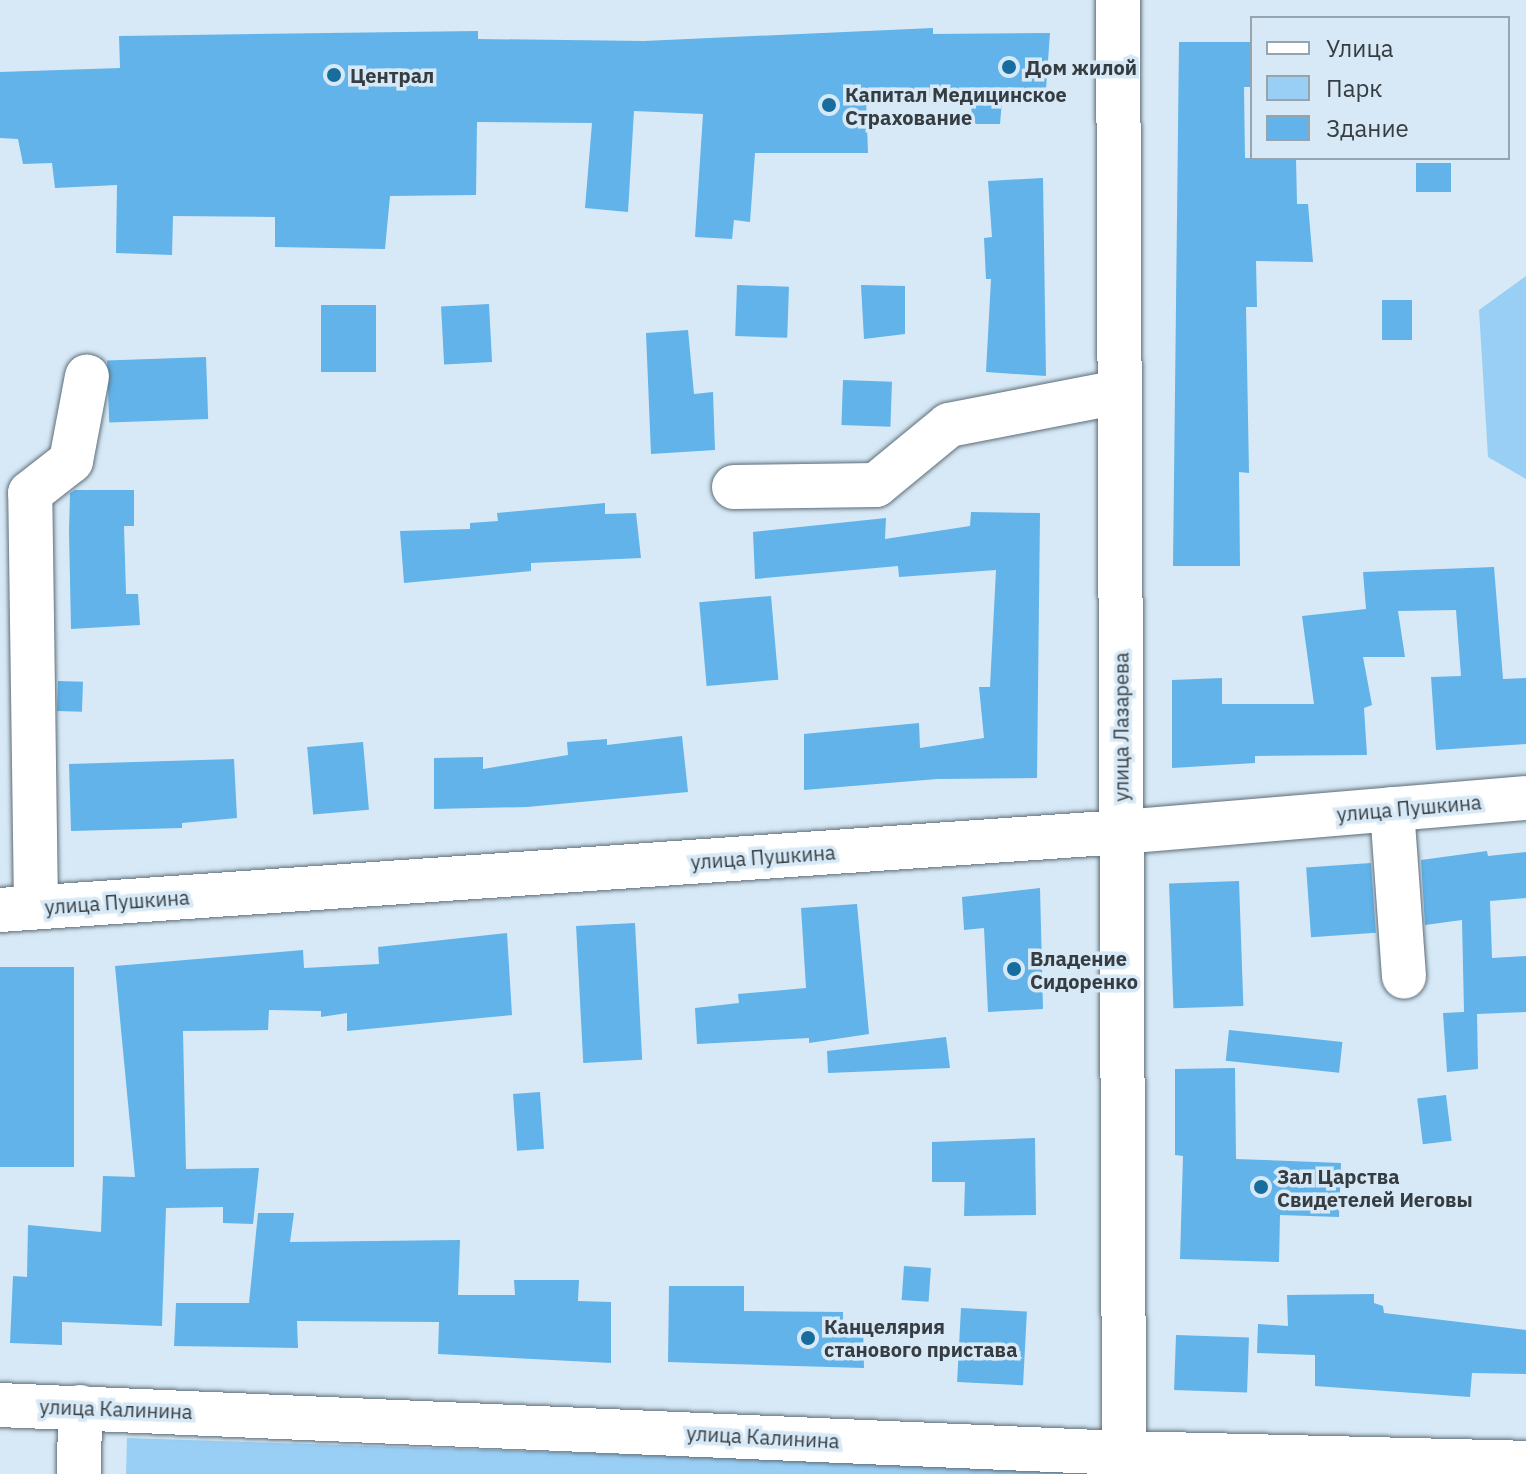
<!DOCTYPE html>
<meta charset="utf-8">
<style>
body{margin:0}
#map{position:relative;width:1526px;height:1474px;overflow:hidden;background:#d7e9f6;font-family:"IBM Plex Sans",sans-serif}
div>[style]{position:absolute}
.green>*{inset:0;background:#9acff5}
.building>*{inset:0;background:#61b3e9;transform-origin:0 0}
.roads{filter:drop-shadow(0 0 2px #5e6d79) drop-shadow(0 0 2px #5e6d79)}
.minor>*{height:44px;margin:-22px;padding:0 22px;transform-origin:22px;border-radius:22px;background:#fff}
.dots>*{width:22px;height:22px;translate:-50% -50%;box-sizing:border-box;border:4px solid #d7e9f6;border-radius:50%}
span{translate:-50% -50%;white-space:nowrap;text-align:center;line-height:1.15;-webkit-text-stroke:7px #d7e9f6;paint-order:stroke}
.poi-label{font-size:20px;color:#363d42;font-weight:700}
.left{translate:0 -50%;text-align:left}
.street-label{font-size:20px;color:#363d42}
.legend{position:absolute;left:1250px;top:16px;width:260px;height:144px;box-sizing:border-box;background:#d7e9f6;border:2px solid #97a4ae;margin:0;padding:10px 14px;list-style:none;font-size:24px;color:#363d42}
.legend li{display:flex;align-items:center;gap:16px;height:40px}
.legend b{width:40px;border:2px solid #97a4ae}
</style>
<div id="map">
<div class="green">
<i style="clip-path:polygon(1526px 276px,1526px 479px,1488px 457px,1479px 310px)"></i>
<i style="clip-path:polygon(127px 1438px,1224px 1474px,126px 1474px)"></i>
</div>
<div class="building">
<i style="clip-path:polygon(933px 28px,933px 34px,1050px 33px,1045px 103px,1002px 100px,1000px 124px,972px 124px,971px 97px,866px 98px,868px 153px,755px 153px,750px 222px,734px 220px,732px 239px,695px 237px,703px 114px,634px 111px,628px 212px,585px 208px,592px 123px,477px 122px,476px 195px,390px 196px,385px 249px,275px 247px,275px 217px,173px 216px,172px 255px,116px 253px,117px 185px,55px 188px,52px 163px,23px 164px,18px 139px,0 138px,0 72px,120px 68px,119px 36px,478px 31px,478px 39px,644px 41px)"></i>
<i style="clip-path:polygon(1179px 42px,1252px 42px,1252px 87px,1244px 87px,1245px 158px,1296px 158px,1297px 204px,1308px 204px,1313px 262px,1256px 261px,1257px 307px,1246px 307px,1249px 473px,1239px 472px,1240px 566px,1173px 566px)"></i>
<i style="left:1416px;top:163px;width:35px;height:29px"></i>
<i style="clip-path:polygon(1043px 178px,1046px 376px,986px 372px,991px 279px,986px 279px,984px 238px,992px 237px,988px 181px)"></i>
<i style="left:737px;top:285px;width:52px;height:51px;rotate:2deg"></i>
<i style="clip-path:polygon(861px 285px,905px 286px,905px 334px,864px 339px)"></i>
<i style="left:1382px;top:300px;width:30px;height:40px"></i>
<i style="left:489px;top:304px;width:58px;height:48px;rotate:87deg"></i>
<i style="left:376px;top:305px;width:67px;height:55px;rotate:90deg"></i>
<i style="clip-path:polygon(688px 330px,694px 394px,713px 392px,715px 450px,651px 454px,646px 333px)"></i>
<i style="left:206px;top:357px;width:62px;height:99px;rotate:88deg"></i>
<i style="left:843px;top:380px;width:49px;height:45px;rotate:2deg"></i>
<i style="clip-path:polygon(75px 490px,134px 490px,134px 526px,124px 526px,126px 594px,138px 594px,140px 625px,71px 629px,69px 531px,70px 493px)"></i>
<i style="clip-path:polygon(605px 503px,605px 514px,636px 513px,641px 558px,531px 563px,531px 571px,404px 583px,400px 531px,470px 529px,470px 523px,498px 521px,497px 513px)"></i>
<i style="clip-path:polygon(971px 512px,1040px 513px,1037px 778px,937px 779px,804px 790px,804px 734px,919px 723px,920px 748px,984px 738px,979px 687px,990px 687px,996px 570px,899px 577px,898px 566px,755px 579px,753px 532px,886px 518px,885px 539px,970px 526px)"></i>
<i style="clip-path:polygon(1494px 567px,1503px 679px,1526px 678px,1526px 744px,1436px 750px,1431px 677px,1461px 676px,1456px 610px,1398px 611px,1405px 657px,1363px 657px,1372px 705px,1364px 708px,1367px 755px,1255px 756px,1255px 763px,1172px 768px,1172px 680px,1222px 678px,1222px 704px,1314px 704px,1302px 616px,1366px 609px,1363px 572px)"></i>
<i style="left:771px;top:596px;width:84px;height:72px;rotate:85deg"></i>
<i style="left:58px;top:681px;width:25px;height:30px;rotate:2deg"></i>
<i style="clip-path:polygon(682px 736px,688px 792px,527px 807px,434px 809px,434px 758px,483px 757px,483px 769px,568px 755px,567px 742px,607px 739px,607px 745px)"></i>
<i style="left:363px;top:742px;width:68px;height:56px;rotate:85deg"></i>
<i style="clip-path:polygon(234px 759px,237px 818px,182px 823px,182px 828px,71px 831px,69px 764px)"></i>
<i style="clip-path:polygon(1487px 851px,1488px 856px,1526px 852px,1526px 898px,1490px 901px,1492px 958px,1526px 956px,1526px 1012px,1477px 1014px,1478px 1069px,1447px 1072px,1443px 1013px,1464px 1012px,1462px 920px,1425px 925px,1421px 860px)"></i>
<i style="left:1371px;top:863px;width:70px;height:65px;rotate:86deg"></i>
<i style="left:1239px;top:881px;width:125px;height:70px;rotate:88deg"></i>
<i style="clip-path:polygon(1040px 888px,1043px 1009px,988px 1012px,984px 928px,964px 930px,962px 897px)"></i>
<i style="clip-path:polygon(857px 904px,869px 1034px,809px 1043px,809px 1038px,697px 1044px,695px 1008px,739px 1003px,738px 994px,806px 988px,801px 908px)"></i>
<i style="left:635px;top:923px;width:137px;height:59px;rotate:87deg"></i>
<i style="clip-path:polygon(507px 933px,512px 1015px,347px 1031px,347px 1013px,321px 1017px,321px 1011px,269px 1010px,268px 1030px,183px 1031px,186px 1169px,259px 1168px,253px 1224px,223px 1223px,223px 1207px,166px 1208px,162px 1326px,62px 1322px,62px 1345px,10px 1343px,13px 1276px,27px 1277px,28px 1225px,101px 1232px,103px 1176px,135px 1177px,115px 966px,303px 950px,304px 968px,379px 964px,378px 947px)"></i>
<i style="left:74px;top:967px;width:200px;height:74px;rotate:90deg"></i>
<i style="left:1229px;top:1030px;width:114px;height:31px;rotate:6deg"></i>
<i style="clip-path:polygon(946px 1037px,950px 1068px,828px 1073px,827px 1051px)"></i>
<i style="clip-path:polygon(1235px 1068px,1236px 1159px,1341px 1163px,1339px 1217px,1280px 1215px,1279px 1262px,1180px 1259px,1183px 1156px,1175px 1155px,1175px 1069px)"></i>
<i style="left:540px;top:1092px;width:57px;height:27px;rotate:86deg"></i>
<i style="left:1446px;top:1095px;width:46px;height:29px;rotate:83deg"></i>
<i style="clip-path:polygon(1035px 1138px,1036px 1215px,964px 1216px,965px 1182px,932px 1182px,932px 1142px)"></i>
<i style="clip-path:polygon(258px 1213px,294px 1213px,290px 1242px,460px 1240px,458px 1295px,515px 1295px,514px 1280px,579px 1280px,578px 1301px,611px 1302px,611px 1363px,438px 1354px,439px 1322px,297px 1321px,298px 1348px,174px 1346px,176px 1303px,249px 1303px)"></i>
<i style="left:904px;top:1266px;width:27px;height:34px;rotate:4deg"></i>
<i style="clip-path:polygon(669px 1286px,744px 1286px,744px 1311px,843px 1312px,843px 1324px,863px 1322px,864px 1368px,668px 1362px)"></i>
<i style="clip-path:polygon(1374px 1294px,1374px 1303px,1383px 1306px,1384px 1313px,1526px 1330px,1526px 1374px,1472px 1373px,1470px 1397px,1315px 1386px,1315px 1355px,1257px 1353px,1258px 1324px,1288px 1326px,1287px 1295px)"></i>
<i style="left:961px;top:1308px;width:66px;height:74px;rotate:3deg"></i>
<i style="left:1176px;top:1335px;width:73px;height:55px;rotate:2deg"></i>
</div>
<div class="roads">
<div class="minor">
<i style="left:1118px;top:0;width:1453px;rotate:89.76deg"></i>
<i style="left:734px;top:487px;width:142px;rotate:-0.8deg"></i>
<i style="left:876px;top:485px;width:94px;rotate:-39.4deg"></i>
<i style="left:949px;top:425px;width:173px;rotate:-11deg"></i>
<i style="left:1392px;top:809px;width:168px;rotate:85.9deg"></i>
<i style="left:36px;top:907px;width:414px;rotate:-90.8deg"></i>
<i style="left:30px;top:493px;width:52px;rotate:-38deg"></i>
<i style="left:71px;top:461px;width:86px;rotate:-79.3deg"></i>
<i style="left:0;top:910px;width:1124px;rotate:-3.98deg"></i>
<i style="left:1121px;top:832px;width:406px;rotate:-4.8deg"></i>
<i style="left:0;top:1405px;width:1125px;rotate:2.45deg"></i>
<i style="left:1124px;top:1453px;width:402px;rotate:1.4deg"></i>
<i style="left:79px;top:1474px;width:67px;rotate:-89.1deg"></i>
</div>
</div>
<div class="dots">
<i style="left:1009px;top:67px;background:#176d9d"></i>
<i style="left:334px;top:75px;background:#176d9d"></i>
<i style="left:829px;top:105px;background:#176d9d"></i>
<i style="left:1014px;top:969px;background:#176d9d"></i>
<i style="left:1261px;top:1187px;background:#176d9d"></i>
<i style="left:808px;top:1338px;background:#176d9d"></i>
</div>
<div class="poi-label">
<span class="left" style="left:1025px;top:67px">Дом жилой</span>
<span class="left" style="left:350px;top:75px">Централ</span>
<span class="left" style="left:845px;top:106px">Капитал Медицинское<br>Страхование</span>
<span class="left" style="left:1030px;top:970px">Владение<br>Сидоренко</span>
<span class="left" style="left:1277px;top:1188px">Зал Царства<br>Свидетелей Иеговы</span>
<span class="left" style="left:824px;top:1338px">Канцелярия<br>станового пристава</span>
</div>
<div class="street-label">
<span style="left:1121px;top:727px;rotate:-90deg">улица Лазарева</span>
<span style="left:1409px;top:808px;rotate:-5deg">улица Пушкина</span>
<span style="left:763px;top:857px;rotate:-4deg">улица Пушкина</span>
<span style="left:117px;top:902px;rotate:-4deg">улица Пушкина</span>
<span style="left:116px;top:1409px;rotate:2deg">улица Калинина</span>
<span style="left:763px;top:1437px;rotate:3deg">улица Калинина</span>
</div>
<ul class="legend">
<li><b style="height:10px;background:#fff"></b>Улица</li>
<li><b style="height:22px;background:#9acff5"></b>Парк</li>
<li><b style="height:22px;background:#61b3e9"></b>Здание</li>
</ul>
</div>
